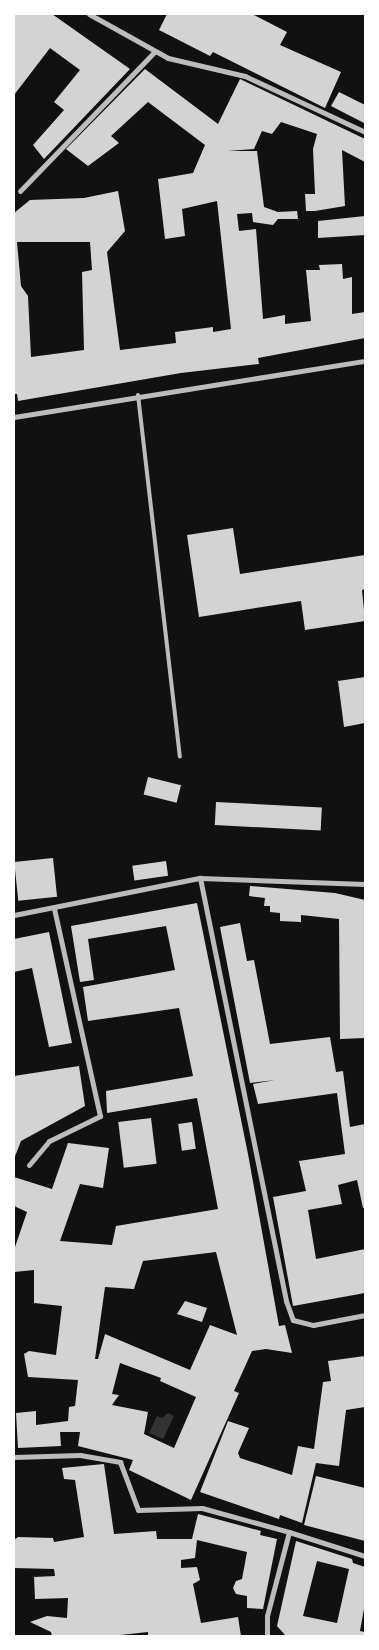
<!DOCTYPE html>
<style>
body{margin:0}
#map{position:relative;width:379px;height:1650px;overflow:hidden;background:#111;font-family:Roboto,sans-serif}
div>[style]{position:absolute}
.water>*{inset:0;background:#333}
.building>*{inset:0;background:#d3d3d3;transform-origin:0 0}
.service>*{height:4px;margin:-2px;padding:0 2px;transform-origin:2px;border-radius:2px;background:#bcbcbc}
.minor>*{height:5px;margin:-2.5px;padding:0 2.5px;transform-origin:2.5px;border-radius:2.5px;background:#bcbcbc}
span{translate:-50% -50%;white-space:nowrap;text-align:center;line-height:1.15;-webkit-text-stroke:4px #fff;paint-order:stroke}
.frame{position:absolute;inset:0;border:15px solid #fff;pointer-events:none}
</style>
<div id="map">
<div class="water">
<i style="clip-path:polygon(168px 1413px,174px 1416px,163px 1439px,149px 1433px,157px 1416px,162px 1418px)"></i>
</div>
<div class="building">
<i style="clip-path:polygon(14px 14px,52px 14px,130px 69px,44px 159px,33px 145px,64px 110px,54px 102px,80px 70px,50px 48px,14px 95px)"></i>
<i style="clip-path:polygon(167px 14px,252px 14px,287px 32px,280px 45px,341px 72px,325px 108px,213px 52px,210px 56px,159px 30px)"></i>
<i style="clip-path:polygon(evenodd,145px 69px,218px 124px,240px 79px,365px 139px,365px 162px,342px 150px,345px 206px,315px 211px,306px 211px,305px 194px,315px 194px,313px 149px,317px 134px,281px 122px,272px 134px,262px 131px,254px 149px,228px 151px,257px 151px,264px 207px,278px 212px,297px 211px,298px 219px,278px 219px,273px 225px,253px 222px,252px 213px,237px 214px,239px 231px,256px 229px,263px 319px,285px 315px,285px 324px,311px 321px,306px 270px,320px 270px,319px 265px,342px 264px,343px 279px,352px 277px,352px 314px,365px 312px,365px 338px,258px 358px,259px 364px,181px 373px,18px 401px,17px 394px,14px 394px,14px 213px,30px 200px,84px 198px,118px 191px,125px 231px,107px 252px,120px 350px,176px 343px,175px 332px,213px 327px,213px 332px,231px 329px,217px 201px,182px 209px,185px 236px,165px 239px,158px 179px,193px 173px,205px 145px,148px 102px,111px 136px,119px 143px,88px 166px,66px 149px,145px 69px,17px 242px,90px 242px,92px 270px,82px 272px,84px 350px,31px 357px,28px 296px,21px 286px,17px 242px)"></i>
<i style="clip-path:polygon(339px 92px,365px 105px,364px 123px,331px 106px)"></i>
<i style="clip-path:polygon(365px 216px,365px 235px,318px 238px,318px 221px)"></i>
<i style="clip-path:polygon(233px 528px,240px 574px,365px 555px,365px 589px,362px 590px,365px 621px,305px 630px,301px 601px,199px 617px,187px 535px)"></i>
<i style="clip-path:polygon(365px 677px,365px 723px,344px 727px,338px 681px)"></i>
<i style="left:148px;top:777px;width:34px;height:18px;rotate:14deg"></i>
<i style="left:216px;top:802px;width:106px;height:23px;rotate:3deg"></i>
<i style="left:53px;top:858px;width:39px;height:39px;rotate:84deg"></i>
<i style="left:166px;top:861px;width:15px;height:34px;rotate:82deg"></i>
<i style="clip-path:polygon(250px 886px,335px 893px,365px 900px,365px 1038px,340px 1039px,339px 919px,301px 915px,301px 922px,280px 921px,280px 913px,270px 912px,270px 906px,264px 906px,265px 898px,249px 896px)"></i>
<i style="clip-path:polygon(evenodd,197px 903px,248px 1154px,279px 1326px,285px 1325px,292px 1353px,266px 1349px,252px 1351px,234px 1391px,239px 1393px,191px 1500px,129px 1470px,133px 1460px,78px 1446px,80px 1432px,60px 1432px,61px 1446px,18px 1448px,16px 1413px,36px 1411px,36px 1425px,68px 1421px,69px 1407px,75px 1406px,78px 1380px,28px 1377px,24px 1354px,29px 1351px,56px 1355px,62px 1306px,34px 1303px,34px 1270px,14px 1272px,14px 1250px,27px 1212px,14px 1206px,14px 1177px,52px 1189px,68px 1143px,109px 1148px,103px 1188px,80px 1184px,60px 1241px,112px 1245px,116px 1226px,218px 1209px,197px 1098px,107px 1113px,106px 1091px,193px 1076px,179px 1008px,88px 1021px,83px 987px,175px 970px,166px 926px,88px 939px,94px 980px,80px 982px,71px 926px,197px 903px,216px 1252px,237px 1335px,210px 1325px,190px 1370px,105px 1334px,98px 1359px,95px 1359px,105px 1287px,134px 1289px,143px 1261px,216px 1252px,197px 903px,120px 1363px,161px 1378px,160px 1381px,196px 1397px,174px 1448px,144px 1434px,148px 1412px,112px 1405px,119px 1395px,112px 1394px,120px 1363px)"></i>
<i style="clip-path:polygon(240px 923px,247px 961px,254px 960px,270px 1044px,330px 1037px,336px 1072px,343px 1071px,350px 1127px,365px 1124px,365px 1207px,363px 1208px,357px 1180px,338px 1185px,342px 1204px,308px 1210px,316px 1259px,365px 1249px,365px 1293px,293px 1306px,273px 1197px,306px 1191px,299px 1161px,345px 1154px,337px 1093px,258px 1104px,253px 1084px,275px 1080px,250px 1083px,220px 927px)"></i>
<i style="clip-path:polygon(49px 932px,72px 1043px,49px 1047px,32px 968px,14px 972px,14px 939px)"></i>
<i style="clip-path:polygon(79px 1066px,85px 1106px,21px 1141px,14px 1159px,14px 1076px)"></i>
<i style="left:151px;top:1118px;width:46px;height:33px;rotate:83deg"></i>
<i style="left:192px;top:1122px;width:27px;height:14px;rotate:82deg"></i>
<i style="clip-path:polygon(185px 1301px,207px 1308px,202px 1322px,177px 1314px)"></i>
<i style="clip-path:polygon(365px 1356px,365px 1407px,346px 1410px,339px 1466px,316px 1463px,302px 1523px,280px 1515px,279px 1519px,200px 1492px,228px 1421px,249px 1428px,238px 1453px,240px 1458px,292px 1475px,298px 1446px,314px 1449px,323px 1382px,331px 1381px,328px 1361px)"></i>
<i style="clip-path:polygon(104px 1464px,114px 1534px,156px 1531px,157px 1539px,192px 1539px,198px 1514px,261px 1531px,260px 1535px,277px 1539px,263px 1609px,247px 1608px,247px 1596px,236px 1594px,233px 1588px,236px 1581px,242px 1579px,247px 1552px,197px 1540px,195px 1558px,181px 1560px,181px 1568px,197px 1567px,200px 1580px,193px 1584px,201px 1623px,238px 1617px,241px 1636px,148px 1636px,148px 1632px,111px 1636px,52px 1636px,51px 1632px,30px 1622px,47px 1616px,67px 1618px,68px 1598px,35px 1599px,34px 1577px,55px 1576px,54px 1569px,14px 1568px,14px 1540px,18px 1537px,53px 1538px,54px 1542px,84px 1537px,75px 1480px,64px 1479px,62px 1468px)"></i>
<i style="clip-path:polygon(316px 1476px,365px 1488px,365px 1541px,304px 1525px)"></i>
<i style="clip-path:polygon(evenodd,296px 1541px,352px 1559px,353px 1563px,365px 1567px,365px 1603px,360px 1631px,365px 1632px,365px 1636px,286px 1636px,277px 1626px,296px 1541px,317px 1561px,349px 1569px,337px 1623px,303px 1616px,317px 1561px)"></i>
</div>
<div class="service">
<i style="left:138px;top:395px;width:364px;rotate:83.4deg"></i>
</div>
<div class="minor">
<i style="left:89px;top:14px;width:90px;rotate:29.1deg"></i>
<i style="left:168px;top:58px;width:79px;rotate:13.2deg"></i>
<i style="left:245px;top:76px;width:132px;rotate:25deg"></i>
<i style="left:20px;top:191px;width:194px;rotate:-46deg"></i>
<i style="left:14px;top:417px;width:355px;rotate:-9.1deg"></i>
<i style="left:200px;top:878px;width:432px;rotate:78.5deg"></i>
<i style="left:286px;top:1301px;width:20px;rotate:70deg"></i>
<i style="left:293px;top:1320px;width:21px;rotate:14deg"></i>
<i style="left:313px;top:1325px;width:53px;rotate:-10.9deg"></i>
<i style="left:14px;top:915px;width:190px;rotate:-11.3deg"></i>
<i style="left:200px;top:878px;width:165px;rotate:2.1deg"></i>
<i style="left:29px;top:1165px;width:31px;rotate:-50deg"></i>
<i style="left:49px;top:1141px;width:57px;rotate:-26.1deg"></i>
<i style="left:100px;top:1116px;width:213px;rotate:-102.5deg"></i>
<i style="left:14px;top:1457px;width:66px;rotate:-1.7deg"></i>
<i style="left:80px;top:1455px;width:41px;rotate:9.9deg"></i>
<i style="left:120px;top:1462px;width:51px;rotate:69.4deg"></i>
<i style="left:138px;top:1510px;width:64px;rotate:-1.8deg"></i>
<i style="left:202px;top:1508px;width:90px;rotate:15.4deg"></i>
<i style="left:289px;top:1532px;width:87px;rotate:104.7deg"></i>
<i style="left:267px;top:1616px;width:20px;rotate:90deg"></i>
<i style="left:289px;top:1532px;width:80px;rotate:17.5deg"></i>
</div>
<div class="frame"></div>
</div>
